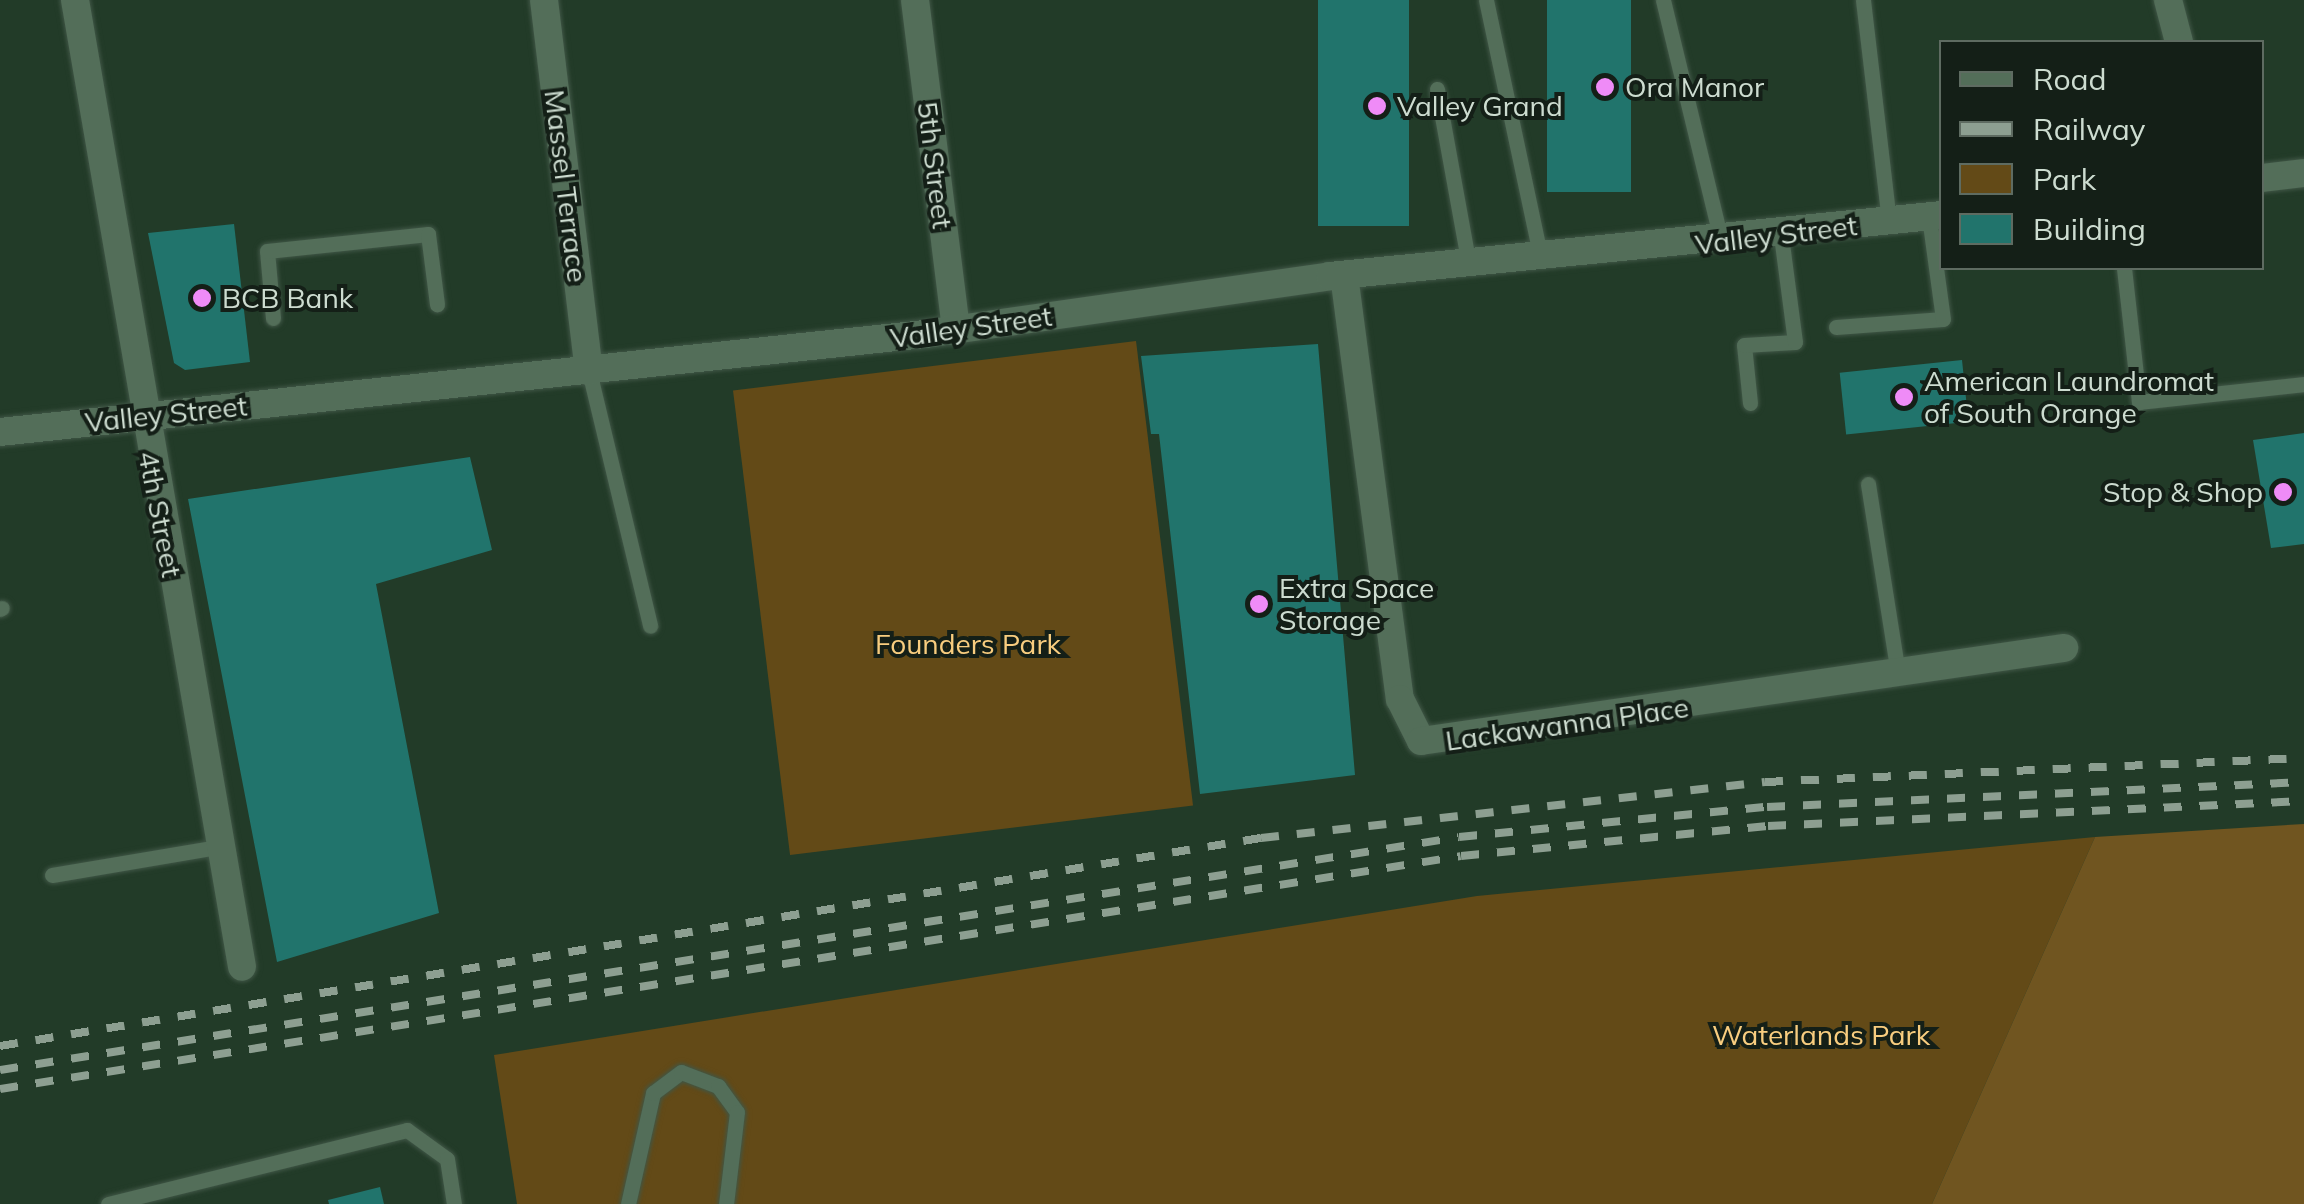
<!DOCTYPE html>
<style>
body{margin:0}
#map{position:relative;width:2304px;height:1204px;overflow:hidden;background:#223b28;font-family:Mulish,sans-serif}
div>[style]{position:absolute}
.green>*{inset:0;background:#634a17;transform-origin:0 0}
.forest>*{inset:0;background:#705520}
.building>*{inset:0;background:#21746c;transform-origin:0 0}
.roads{filter:drop-shadow(0 0 2px #405646) drop-shadow(0 0 2px #405646)}
.service>*{height:15px;margin:-7.5px;padding:0 7.5px;transform-origin:7.5px;border-radius:7.5px;background:#536e59}
.minor>*{height:28px;margin:-14px;padding:0 14px;transform-origin:14px;border-radius:14px;background:#536e59}
.secondary>*{height:28px;margin:-14px;padding:0 14px;transform-origin:14px;border-radius:14px;background:#536e59}
.rail>*{height:8px;margin-top:-4px;transform-origin:0;background:repeating-linear-gradient(90deg,#8d9f91 0 18px,transparent 0 36px)}
.dots>*{width:28px;height:28px;translate:-50% -50%;box-sizing:border-box;border:5px solid #141f17;border-radius:50%}
span{translate:-50% -50%;white-space:nowrap;text-align:center;line-height:1.15;-webkit-text-stroke:8px #141f17;paint-order:stroke}
.poi-label{font-size:28px;color:#cddcd0}
.left{translate:0 -50%;text-align:left}
.right{translate:-100% -50%;text-align:right}
.street-label{font-size:28px;color:#cddcd0}
.park-label{font-size:28px;color:#f8cd7f}
.legend{position:absolute;left:1939px;top:40px;width:325px;height:230px;box-sizing:border-box;background:#141f17;border:2px solid #5e6b61;margin:0;padding:12px 18px;list-style:none;font-size:30px;color:#cddcd0}
.legend li{display:flex;align-items:center;gap:20px;height:50px}
.legend b{width:50px;border:2px solid #5e6b61}
</style>
<div id="map">
<div class="green">
<i style="left:1136px;top:341px;width:468px;height:406px;rotate:83deg"></i>
<i style="clip-path:polygon(2095px 837px,1932px 1204px,517px 1204px,494px 1055px,1477px 896px)"></i>
</div>
<div class="forest">
<i style="clip-path:polygon(2304px 824px,2304px 1204px,1932px 1204px,2095px 837px)"></i>
</div>
<div class="building">
<i style="left:1318px;top:0;width:91px;height:226px"></i>
<i style="left:1547px;top:0;width:84px;height:192px"></i>
<i style="clip-path:polygon(234px 224px,250px 362px,185px 370px,174px 363px,148px 233px)"></i>
<i style="clip-path:polygon(1318px 344px,1355px 775px,1200px 794px,1159px 434px,1151px 434px,1141px 356px)"></i>
<i style="left:1962px;top:360px;width:62px;height:123px;rotate:84deg"></i>
<i style="clip-path:polygon(2304px 433px,2304px 544px,2271px 548px,2253px 440px)"></i>
<i style="clip-path:polygon(470px 457px,492px 550px,376px 584px,439px 913px,277px 962px,188px 499px)"></i>
<i style="clip-path:polygon(380px 1187px,384px 1204px,329px 1204px,328px 1200px)"></i>
</div>
<div class="roads">
<div class="service">
<i style="left:1486px;top:0;width:265px;rotate:78deg"></i>
<i style="left:1663px;top:0;width:246px;rotate:76.4deg"></i>
<i style="left:1863px;top:0;width:223px;rotate:83.3deg"></i>
<i style="left:1437px;top:89px;width:179px;rotate:79.7deg"></i>
<i style="left:2124px;top:268px;width:135px;rotate:83.6deg"></i>
<i style="left:2139px;top:402px;width:166px;rotate:-6.2deg"></i>
<i style="left:273px;top:318px;width:67px;rotate:-95.1deg"></i>
<i style="left:267px;top:251px;width:162px;rotate:-6deg"></i>
<i style="left:428px;top:234px;width:71px;rotate:82.7deg"></i>
<i style="left:1836px;top:327px;width:107px;rotate:-4.3deg"></i>
<i style="left:1943px;top:319px;width:103px;rotate:-97.8deg"></i>
<i style="left:589px;top:371px;width:262px;rotate:76.5deg"></i>
<i style="left:1750px;top:403px;width:58px;rotate:-95.9deg"></i>
<i style="left:1744px;top:345px;width:51px;rotate:-3.4deg"></i>
<i style="left:1795px;top:342px;width:108px;rotate:-97.5deg"></i>
<i style="left:1868px;top:484px;width:192px;rotate:81deg"></i>
<i style="left:0;top:609px;width:2px;rotate:-27deg"></i>
<i style="left:52px;top:875px;width:173px;rotate:-9.6deg"></i>
<i style="left:108px;top:1204px;width:308px;rotate:-13.9deg"></i>
<i style="left:407px;top:1130px;width:49px;rotate:35.9deg"></i>
<i style="left:447px;top:1159px;width:46px;rotate:81.2deg"></i>
<i style="left:628px;top:1204px;width:114px;rotate:-77.3deg"></i>
<i style="left:653px;top:1093px;width:35px;rotate:-37deg"></i>
<i style="left:681px;top:1072px;width:40px;rotate:21deg"></i>
<i style="left:718px;top:1086px;width:32px;rotate:54deg"></i>
<i style="left:737px;top:1112px;width:93px;rotate:96.8deg"></i>
</div>
<div class="minor">
<i style="left:75px;top:0;width:981px;rotate:80.2deg"></i>
<i style="left:544px;top:0;width:374px;rotate:83.1deg"></i>
<i style="left:915px;top:0;width:334px;rotate:82.9deg"></i>
<i style="left:2168px;top:0;width:43px;rotate:75.3deg"></i>
<i style="left:1344px;top:275px;width:428px;rotate:82.5deg"></i>
<i style="left:1400px;top:699px;width:47px;rotate:63.4deg"></i>
<i style="left:1421px;top:741px;width:650px;rotate:-8.23deg"></i>
</div>
<div class="secondary">
<i style="left:2262px;top:178px;width:42px;rotate:-6.8deg"></i>
<i style="left:0;top:432px;width:930px;rotate:-6.05deg"></i>
<i style="left:925px;top:334px;width:409px;rotate:-8.1deg"></i>
<i style="left:1330px;top:276px;width:615px;rotate:-5.69deg"></i>
</div>
</div>
<div class="rail">
<i style="left:0;top:1046px;width:1278px;rotate:-9.37deg"></i>
<i style="left:1261px;top:838px;width:507px;rotate:-6.34deg"></i>
<i style="left:1765px;top:782px;width:540px;rotate:-2.55deg"></i>
<i style="left:0;top:1070px;width:1477px;rotate:-9.07deg"></i>
<i style="left:1459px;top:837px;width:309px;rotate:-5.6deg"></i>
<i style="left:1767px;top:807px;width:538px;rotate:-2.67deg"></i>
<i style="left:0;top:1089px;width:1479px;rotate:-9.06deg"></i>
<i style="left:1461px;top:856px;width:308px;rotate:-5.6deg"></i>
<i style="left:1768px;top:826px;width:537px;rotate:-2.67deg"></i>
</div>
<div class="dots">
<i style="left:1605px;top:87px;background:#ef8bf7"></i>
<i style="left:1377px;top:106px;background:#ef8bf7"></i>
<i style="left:202px;top:298px;background:#ef8bf7"></i>
<i style="left:1904px;top:397px;background:#ef8bf7"></i>
<i style="left:2283px;top:492px;background:#ef8bf7"></i>
<i style="left:1259px;top:604px;background:#ef8bf7"></i>
</div>
<div class="poi-label">
<span class="left" style="left:1625px;top:87px">Ora Manor</span>
<span class="left" style="left:1397px;top:106px">Valley Grand</span>
<span class="left" style="left:222px;top:298px">BCB Bank</span>
<span class="left" style="left:1924px;top:397px">American Laundromat<br>of South Orange</span>
<span class="right" style="left:2263px;top:492px">Stop &amp; Shop</span>
<span class="left" style="left:1279px;top:604px">Extra Space<br>Storage</span>
</div>
<div class="street-label">
<span style="left:935px;top:165px;rotate:83deg">5th Street</span>
<span style="left:566px;top:186px;rotate:83deg">Massel Terrace</span>
<span style="left:1776px;top:235px;rotate:-7deg">Valley Street</span>
<span style="left:971px;top:327px;rotate:-8deg">Valley Street</span>
<span style="left:166px;top:414px;rotate:-6deg">Valley Street</span>
<span style="left:160px;top:514px;rotate:79deg">4th Street</span>
<span style="left:1567px;top:724px;rotate:-8deg">Lackawanna Place</span>
</div>
<div class="park-label">
<span style="left:968px;top:644px">Founders Park</span>
<span style="left:1821px;top:1035px">Waterlands Park</span>
</div>
<ul class="legend">
<li><b style="height:12px;background:#536e59"></b>Road</li>
<li><b style="height:12px;background:#8d9f91"></b>Railway</li>
<li><b style="height:28px;background:#634a17"></b>Park</li>
<li><b style="height:28px;background:#21746c"></b>Building</li>
</ul>
</div>
